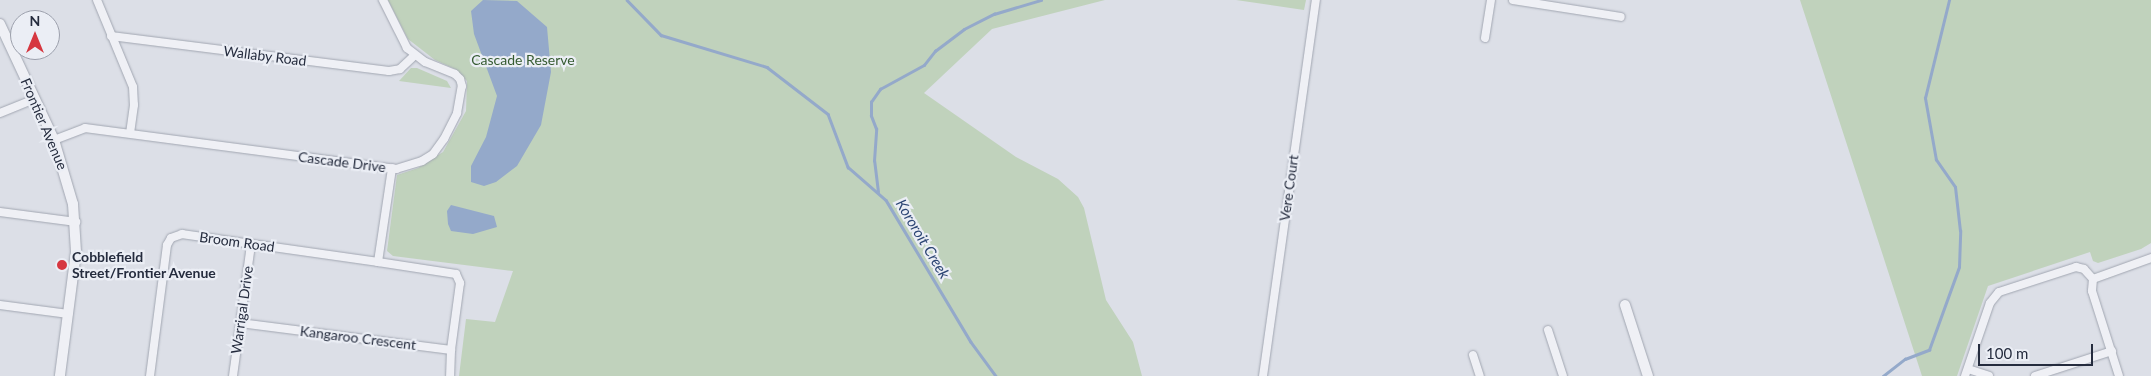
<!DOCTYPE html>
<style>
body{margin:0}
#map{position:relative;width:2151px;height:376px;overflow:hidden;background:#dcdfe7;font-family:Lato,sans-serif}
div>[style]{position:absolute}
.green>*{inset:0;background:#c0d2bc}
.water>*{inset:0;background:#94a9ca}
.stream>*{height:2.5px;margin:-1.25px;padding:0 1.25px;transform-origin:1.25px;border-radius:1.25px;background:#94a9ca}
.roads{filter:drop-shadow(0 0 1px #a1a6b1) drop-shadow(0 0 1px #a1a6b1)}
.minor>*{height:8px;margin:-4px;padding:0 4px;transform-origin:4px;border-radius:4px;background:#eff0f5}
.tertiary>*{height:10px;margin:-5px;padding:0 5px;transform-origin:5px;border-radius:5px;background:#eff0f5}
.dots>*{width:14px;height:14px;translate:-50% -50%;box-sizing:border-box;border:2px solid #ebeef5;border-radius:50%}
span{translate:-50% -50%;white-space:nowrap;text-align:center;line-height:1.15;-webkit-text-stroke:4.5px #ebeef5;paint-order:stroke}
.street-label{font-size:14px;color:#252c3e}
.park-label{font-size:14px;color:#355b31}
.poi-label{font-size:14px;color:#252c3e;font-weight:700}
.left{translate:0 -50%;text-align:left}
.water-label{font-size:15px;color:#2d4674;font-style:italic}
.north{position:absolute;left:10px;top:10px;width:50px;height:50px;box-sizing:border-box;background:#ebeef5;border:1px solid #9ca0ac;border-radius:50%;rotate:0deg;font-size:14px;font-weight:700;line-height:20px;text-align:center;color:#252c3e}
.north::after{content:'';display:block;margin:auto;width:18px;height:22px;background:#d63740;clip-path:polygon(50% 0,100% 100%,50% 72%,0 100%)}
.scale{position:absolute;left:1978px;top:344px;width:115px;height:22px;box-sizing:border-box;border:2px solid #252c3e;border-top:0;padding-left:6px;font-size:15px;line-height:18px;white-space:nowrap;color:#252c3e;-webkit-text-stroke:4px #ebeef5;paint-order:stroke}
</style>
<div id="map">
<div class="green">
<i style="clip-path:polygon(388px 0,1105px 0,992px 29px,924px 93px,1016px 157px,1058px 179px,1078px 197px,1084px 208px,1106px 300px,1133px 342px,1142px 376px,459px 376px,466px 319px,495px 322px,513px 271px,393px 256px,387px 251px,397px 175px,418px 168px,443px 152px,466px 111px,467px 81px,455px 69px,435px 60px,408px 39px)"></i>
<i style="clip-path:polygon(1236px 0,1306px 0,1304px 10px)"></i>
<i style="clip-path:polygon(1800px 0,2151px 0,2151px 243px,2141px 249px,2098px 263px,2093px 261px,2090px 252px,1988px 286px,1957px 376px,1922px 376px)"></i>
<i style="clip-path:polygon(411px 68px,417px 68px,447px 81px,451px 88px,399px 81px)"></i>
</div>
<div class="water">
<i style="clip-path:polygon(483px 0,517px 1px,547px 27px,551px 72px,541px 125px,517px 166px,496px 182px,484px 186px,471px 182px,471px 166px,486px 137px,497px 96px,474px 34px,471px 11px)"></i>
<i style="clip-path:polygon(451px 205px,494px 216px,497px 227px,473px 234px,451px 231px,448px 224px,447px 211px)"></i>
</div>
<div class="stream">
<i style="left:627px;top:0;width:49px;rotate:45.8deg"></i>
<i style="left:661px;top:35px;width:111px;rotate:16.8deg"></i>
<i style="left:767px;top:67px;width:77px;rotate:37.6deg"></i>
<i style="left:828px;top:114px;width:57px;rotate:69.3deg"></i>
<i style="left:848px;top:167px;width:50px;rotate:41deg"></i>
<i style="left:886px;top:200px;width:165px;rotate:59.1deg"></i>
<i style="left:971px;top:342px;width:42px;rotate:53.7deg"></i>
<i style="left:878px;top:192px;width:31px;rotate:-97deg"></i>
<i style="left:874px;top:161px;width:32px;rotate:-86deg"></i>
<i style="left:876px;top:129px;width:14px;rotate:-111deg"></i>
<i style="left:871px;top:116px;width:14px;rotate:-90deg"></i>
<i style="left:871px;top:102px;width:16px;rotate:-55deg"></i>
<i style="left:880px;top:89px;width:50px;rotate:-28.6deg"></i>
<i style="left:924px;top:65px;width:18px;rotate:-52deg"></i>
<i style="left:935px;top:51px;width:36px;rotate:-37deg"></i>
<i style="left:964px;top:29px;width:34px;rotate:-27deg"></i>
<i style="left:994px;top:14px;width:49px;rotate:-16.6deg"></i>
<i style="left:1883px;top:376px;width:28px;rotate:-38deg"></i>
<i style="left:1905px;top:359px;width:26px;rotate:-21deg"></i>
<i style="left:1929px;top:350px;width:88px;rotate:-70.1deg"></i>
<i style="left:1959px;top:267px;width:36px;rotate:-88deg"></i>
<i style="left:1960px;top:231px;width:44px;rotate:-96.5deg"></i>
<i style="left:1955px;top:187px;width:33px;rotate:-125deg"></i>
<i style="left:1936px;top:160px;width:63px;rotate:-100.1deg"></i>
<i style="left:1925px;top:98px;width:101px;rotate:-76.2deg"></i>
</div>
<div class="roads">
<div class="minor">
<i style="left:97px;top:0;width:94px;rotate:67.5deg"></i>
<i style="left:133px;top:87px;width:18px;rotate:87deg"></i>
<i style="left:134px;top:105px;width:28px;rotate:98deg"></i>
<i style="left:1513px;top:0;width:109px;rotate:8.9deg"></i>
<i style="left:111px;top:36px;width:280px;rotate:7.2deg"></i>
<i style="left:389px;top:71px;width:11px;rotate:-10deg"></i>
<i style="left:400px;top:69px;width:19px;rotate:-43deg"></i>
<i style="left:1485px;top:38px;width:38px;rotate:-81deg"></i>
<i style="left:0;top:113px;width:37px;rotate:-22deg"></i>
<i style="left:54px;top:140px;width:33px;rotate:-21deg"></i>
<i style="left:85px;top:128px;width:314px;rotate:7.5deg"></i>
<i style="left:396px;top:169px;width:27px;rotate:-17deg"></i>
<i style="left:422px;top:161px;width:13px;rotate:-32deg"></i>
<i style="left:433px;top:154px;width:19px;rotate:-54deg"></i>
<i style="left:444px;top:139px;width:29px;rotate:-63deg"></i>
<i style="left:457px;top:113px;width:27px;rotate:-80deg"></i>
<i style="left:462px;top:86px;width:7px;rotate:-106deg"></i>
<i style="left:460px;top:79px;width:7px;rotate:-135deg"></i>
<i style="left:455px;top:74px;width:32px;rotate:-158deg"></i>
<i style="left:425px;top:62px;width:23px;rotate:-142deg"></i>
<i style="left:407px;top:48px;width:54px;rotate:-116.6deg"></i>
<i style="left:0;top:212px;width:77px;rotate:7.5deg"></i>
<i style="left:378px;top:262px;width:79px;rotate:8.7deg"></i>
<i style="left:456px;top:274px;width:10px;rotate:66deg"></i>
<i style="left:460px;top:283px;width:68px;rotate:97.7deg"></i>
<i style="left:2093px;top:279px;width:12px;rotate:95deg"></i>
<i style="left:2092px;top:291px;width:89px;rotate:72.4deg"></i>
<i style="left:2093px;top:279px;width:62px;rotate:-19.9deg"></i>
<i style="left:0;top:305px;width:69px;rotate:7.5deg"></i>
<i style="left:240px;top:323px;width:213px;rotate:7.3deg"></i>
<i style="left:451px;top:350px;width:26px;rotate:92deg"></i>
<i style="left:1548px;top:330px;width:48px;rotate:71.9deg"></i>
<i style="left:1473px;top:355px;width:22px;rotate:72deg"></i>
<i style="left:1968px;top:369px;width:22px;rotate:18deg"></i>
<i style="left:150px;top:376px;width:132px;rotate:-82.6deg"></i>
<i style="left:167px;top:245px;width:8px;rotate:-60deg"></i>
<i style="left:171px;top:238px;width:12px;rotate:-20deg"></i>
<i style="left:182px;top:234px;width:198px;rotate:8.1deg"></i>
<i style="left:378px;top:262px;width:95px;rotate:-81.5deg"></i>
<i style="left:233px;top:376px;width:133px;rotate:-82.2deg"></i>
<i style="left:1263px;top:376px;width:380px;rotate:-82deg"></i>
<i style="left:1965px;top:376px;width:77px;rotate:-71.1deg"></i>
<i style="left:1990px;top:303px;width:14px;rotate:-51deg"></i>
<i style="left:1999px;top:292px;width:81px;rotate:-18deg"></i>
<i style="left:2076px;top:267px;width:8px;rotate:14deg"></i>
<i style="left:2084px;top:269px;width:13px;rotate:48deg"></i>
<i style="left:2035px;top:376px;width:81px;rotate:-18deg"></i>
</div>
<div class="tertiary">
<i style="left:0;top:24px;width:128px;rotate:65deg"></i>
<i style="left:54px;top:140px;width:67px;rotate:73.5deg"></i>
<i style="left:73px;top:204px;width:48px;rotate:86.4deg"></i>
<i style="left:76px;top:252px;width:125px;rotate:97.4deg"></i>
<i style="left:1625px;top:305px;width:75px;rotate:72.1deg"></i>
</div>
</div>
<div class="dots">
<i style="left:62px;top:265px;background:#d63740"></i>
</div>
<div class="street-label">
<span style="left:265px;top:56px;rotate:7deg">Wallaby Road</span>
<span style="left:44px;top:124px;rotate:67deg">Frontier Avenue</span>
<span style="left:342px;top:162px;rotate:7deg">Cascade Drive</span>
<span style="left:1289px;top:188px;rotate:-82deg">Vere Court</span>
<span style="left:237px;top:242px;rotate:8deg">Broom Road</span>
<span style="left:242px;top:310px;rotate:-82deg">Warrigal Drive</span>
<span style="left:358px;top:338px;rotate:7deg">Kangaroo Crescent</span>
</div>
<div class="park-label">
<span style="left:523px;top:60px">Cascade Reserve</span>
</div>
<div class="poi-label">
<span class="left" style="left:72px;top:265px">Cobblefield<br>Street/Frontier Avenue</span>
</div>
<div class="water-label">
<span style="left:923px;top:239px;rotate:59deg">Kororoit Creek</span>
</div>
<div class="north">N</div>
<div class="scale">100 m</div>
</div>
